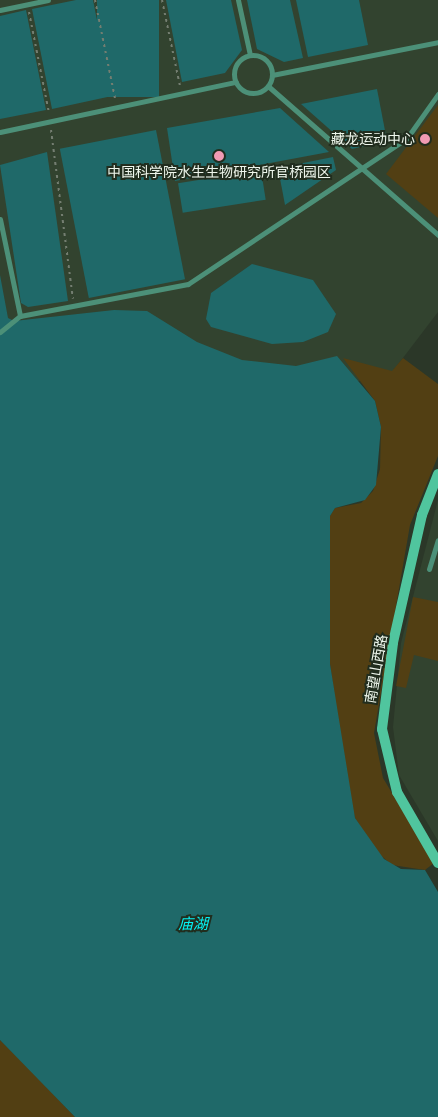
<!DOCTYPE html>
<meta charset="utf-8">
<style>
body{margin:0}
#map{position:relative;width:438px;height:1117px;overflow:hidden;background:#2b3728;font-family:Commissioner,"Noto Sans SC",sans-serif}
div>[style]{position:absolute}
.built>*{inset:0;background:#32432f}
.green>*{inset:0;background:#523f13}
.water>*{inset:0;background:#1f6969;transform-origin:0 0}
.path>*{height:2px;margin-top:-1px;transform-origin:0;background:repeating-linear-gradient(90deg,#747e71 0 2.5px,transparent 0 6.5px)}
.lane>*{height:5px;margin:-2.5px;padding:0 2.5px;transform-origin:2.5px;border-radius:2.5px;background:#4c9078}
.lane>.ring{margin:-2.5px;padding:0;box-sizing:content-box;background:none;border:5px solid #4c9078;border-radius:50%}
.secondary>*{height:10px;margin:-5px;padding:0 5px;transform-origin:5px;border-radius:5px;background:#50c59e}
.dots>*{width:14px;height:14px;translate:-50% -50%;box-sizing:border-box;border:2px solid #212d1e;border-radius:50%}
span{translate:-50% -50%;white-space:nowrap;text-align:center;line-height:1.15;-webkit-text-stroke:4px #212d1e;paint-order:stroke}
.poi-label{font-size:14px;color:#eef6ec}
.right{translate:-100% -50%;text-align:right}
.street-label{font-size:14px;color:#eef6ec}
.water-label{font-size:15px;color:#05f0f2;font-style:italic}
</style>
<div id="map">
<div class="built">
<i style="clip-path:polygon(0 0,438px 0,438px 312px,393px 371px,325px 391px,0 330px)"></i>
<i style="clip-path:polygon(438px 500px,438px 841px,399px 775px,393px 727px,401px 643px)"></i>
</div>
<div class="green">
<i style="clip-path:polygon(438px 105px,438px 218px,386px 174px)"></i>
<i style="clip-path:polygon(343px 358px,392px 371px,403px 358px,438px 384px,438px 456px,410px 525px,374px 733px,383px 778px,434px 863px,425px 870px,392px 865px,372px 848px,355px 818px,347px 788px,330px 664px,330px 516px,335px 508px,361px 503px,373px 491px,380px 469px,381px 427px,375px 401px)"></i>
<i style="clip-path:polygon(413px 597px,438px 602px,438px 661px,414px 655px,406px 688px,396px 686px)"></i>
<i style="clip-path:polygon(0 1040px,30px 1070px,75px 1117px,0 1117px)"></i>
</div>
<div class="water">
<i style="clip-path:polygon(76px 0,93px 0,112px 96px,52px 109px,32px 9px)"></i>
<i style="left:97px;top:0;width:62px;height:97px"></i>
<i style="clip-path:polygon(166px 0,231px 0,242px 50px,225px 73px,182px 82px)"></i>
<i style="clip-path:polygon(247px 0,290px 0,303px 58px,284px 62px,257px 49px)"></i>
<i style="clip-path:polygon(296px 0,359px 0,368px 45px,308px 57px)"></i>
<i style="clip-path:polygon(26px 10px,46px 110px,0 119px,0 16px)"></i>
<i style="clip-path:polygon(377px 89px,387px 141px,352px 149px,301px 104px)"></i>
<i style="clip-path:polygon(280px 108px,329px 152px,175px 181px,167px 128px)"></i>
<i style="left:156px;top:130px;width:152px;height:98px;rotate:79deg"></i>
<i style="clip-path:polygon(47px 152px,68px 301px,28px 307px,21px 303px,0 165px)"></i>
<i style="clip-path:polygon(333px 157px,336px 170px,285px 205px,278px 168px)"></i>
<i style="left:261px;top:170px;width:30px;height:84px;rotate:81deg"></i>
<i style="clip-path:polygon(252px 264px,313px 280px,336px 314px,328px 332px,303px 342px,272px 344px,211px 327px,206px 319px,211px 293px)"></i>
<i style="clip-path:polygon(0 275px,8px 318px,14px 321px,114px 310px,147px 311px,197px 342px,242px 360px,296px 366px,337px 356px,375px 401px,381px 427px,376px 485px,365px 500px,335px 508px,330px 516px,330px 664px,355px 818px,384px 859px,401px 869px,425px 870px,438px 892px,438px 1117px,75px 1117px,0 1040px)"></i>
</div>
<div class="path">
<i style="left:95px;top:0;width:100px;rotate:78.5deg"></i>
<i style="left:162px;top:0;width:88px;rotate:78.2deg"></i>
<i style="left:29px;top:12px;width:103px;rotate:78.8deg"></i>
<i style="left:51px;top:130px;width:170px;rotate:82.6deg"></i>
</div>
<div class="lane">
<i style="left:238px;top:0;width:56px;rotate:77.7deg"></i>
<i style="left:0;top:10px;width:49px;rotate:-11.8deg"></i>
<i class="ring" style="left:234px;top:55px;width:33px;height:33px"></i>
<i style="left:272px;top:75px;width:169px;rotate:-11.2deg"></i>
<i style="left:268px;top:86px;width:226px;rotate:41.2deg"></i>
<i style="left:0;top:132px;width:241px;rotate:-12deg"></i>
<i style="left:0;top:219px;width:99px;rotate:78.3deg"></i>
<i style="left:0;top:332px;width:26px;rotate:-39deg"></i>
<i style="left:20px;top:316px;width:171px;rotate:-10.8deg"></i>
<i style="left:188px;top:284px;width:263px;rotate:-33.7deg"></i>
<i style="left:407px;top:138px;width:54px;rotate:-54.8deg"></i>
<i style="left:429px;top:569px;width:30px;rotate:-73deg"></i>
</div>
<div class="secondary">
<i style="left:438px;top:474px;width:44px;rotate:111.3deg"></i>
<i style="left:422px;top:515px;width:131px;rotate:102.8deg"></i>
<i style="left:393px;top:643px;width:87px;rotate:97.3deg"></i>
<i style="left:382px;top:729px;width:65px;rotate:76.6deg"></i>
<i style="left:397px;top:792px;width:82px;rotate:60deg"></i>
</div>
<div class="dots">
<i style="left:425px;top:139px;background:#f19ab3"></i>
<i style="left:219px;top:156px;background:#f19ab3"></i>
</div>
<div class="poi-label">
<span class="right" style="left:415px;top:139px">藏龙运动中心</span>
<span style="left:219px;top:172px">中国科学院水生生物研究所官桥园区</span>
</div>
<div class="street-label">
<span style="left:376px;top:669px;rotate:-80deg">南望山西路</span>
</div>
<div class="water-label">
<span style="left:193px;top:924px">庙湖</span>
</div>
</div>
